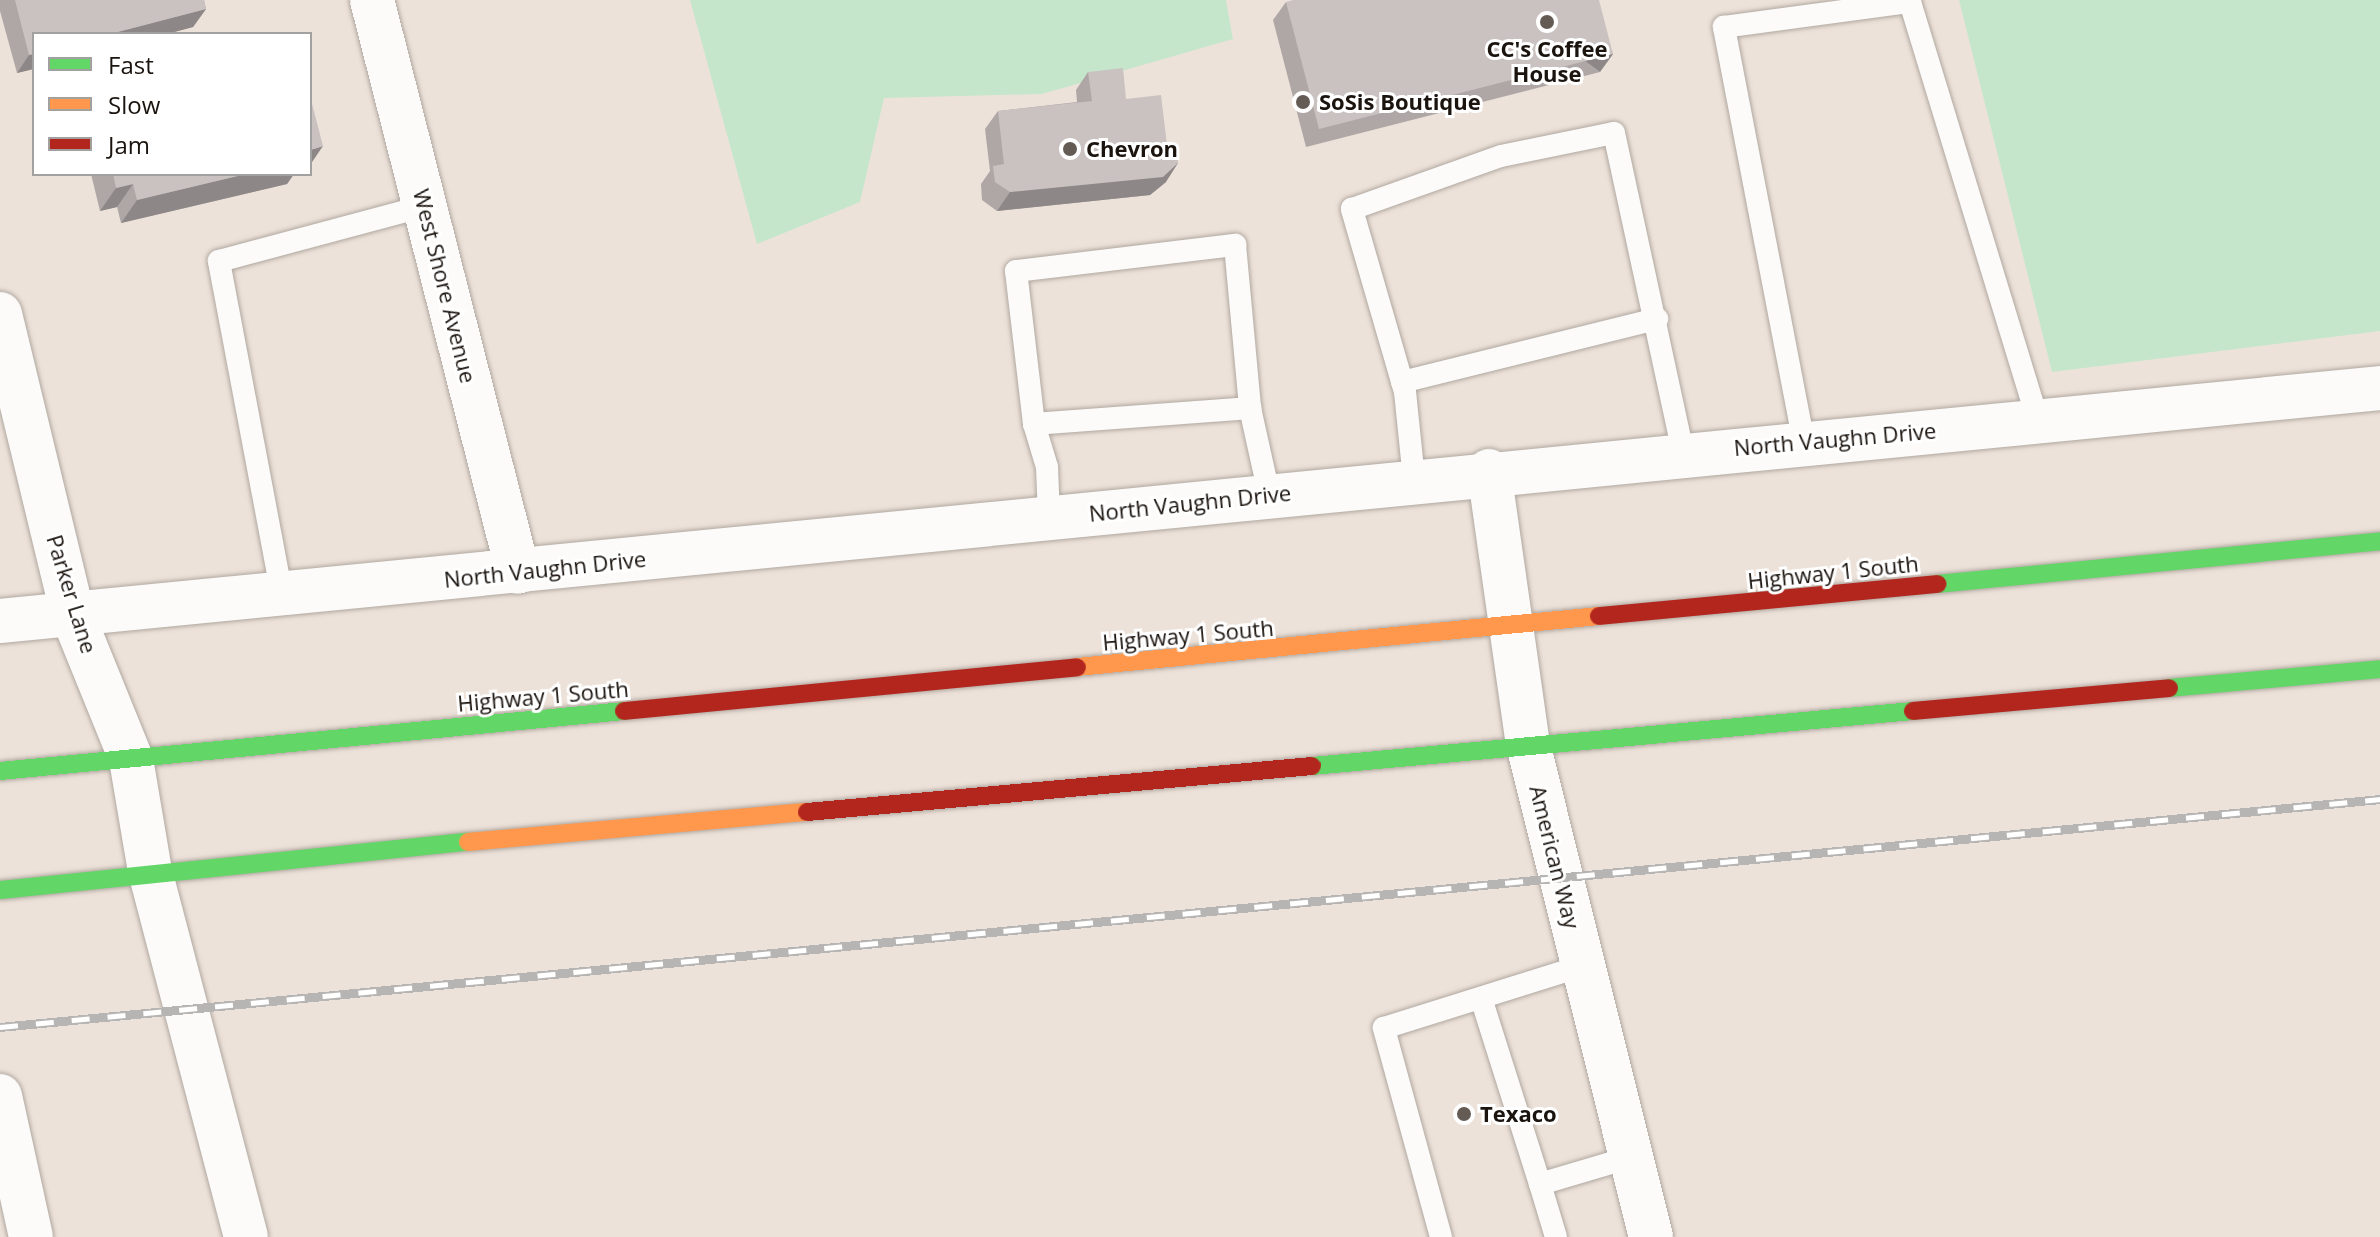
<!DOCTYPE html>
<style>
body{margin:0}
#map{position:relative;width:2380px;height:1237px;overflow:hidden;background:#ede2d9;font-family:"Open Sans",sans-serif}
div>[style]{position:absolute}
.green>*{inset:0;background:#c6e6cb}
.roads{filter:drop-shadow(0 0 2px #b0a8a1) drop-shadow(0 0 2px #b0a8a1)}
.lane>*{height:22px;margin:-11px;padding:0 11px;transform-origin:11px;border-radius:11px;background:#fcfbf9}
.street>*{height:44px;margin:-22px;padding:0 22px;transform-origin:22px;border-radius:22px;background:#fcfbf9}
.fast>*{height:18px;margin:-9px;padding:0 9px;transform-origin:9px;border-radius:9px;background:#63d668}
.slow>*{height:18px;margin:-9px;padding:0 9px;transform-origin:9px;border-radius:9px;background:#ff974d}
.jam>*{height:18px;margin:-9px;padding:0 9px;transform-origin:9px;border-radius:9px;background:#b3261e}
.rail>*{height:9px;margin-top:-4.5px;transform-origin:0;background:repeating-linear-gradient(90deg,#fff 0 18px,#b7b5b3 0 36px);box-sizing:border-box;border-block:2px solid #b7b5b3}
.wall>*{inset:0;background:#aea7a6}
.shaded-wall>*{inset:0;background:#8d8887;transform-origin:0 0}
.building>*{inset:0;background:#cac2c1}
.dots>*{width:22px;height:22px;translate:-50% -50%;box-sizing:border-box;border:4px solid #fff;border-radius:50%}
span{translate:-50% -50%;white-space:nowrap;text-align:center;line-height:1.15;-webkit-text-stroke:6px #fff;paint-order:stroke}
.poi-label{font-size:22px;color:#1a130e;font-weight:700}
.left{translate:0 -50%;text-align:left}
.street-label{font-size:22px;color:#1a130e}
.legend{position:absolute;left:32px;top:32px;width:280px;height:144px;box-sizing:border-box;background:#fff;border:2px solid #a3a19f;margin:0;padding:10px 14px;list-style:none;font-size:24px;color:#1a130e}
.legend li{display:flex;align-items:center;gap:16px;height:40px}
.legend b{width:40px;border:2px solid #a3a19f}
</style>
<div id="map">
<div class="green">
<i style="clip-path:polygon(690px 0,1226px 0,1233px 39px,1042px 94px,884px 98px,860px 202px,757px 244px)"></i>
<i style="clip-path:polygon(1959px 0,2380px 0,2380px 331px,2052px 372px)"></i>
</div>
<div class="roads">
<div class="lane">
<i style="left:1402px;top:382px;width:263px;rotate:-13.9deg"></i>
<i style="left:1034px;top:424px;width:154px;rotate:-96.7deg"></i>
<i style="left:1016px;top:271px;width:221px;rotate:-6.8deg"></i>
<i style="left:1235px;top:245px;width:164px;rotate:84.7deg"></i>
<i style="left:1804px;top:443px;width:424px;rotate:-100.9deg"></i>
<i style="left:1724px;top:27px;width:188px;rotate:-7.7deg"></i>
<i style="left:1910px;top:2px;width:437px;rotate:73deg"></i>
<i style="left:1414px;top:479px;width:87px;rotate:-95.9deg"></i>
<i style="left:1405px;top:392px;width:191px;rotate:-106.2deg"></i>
<i style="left:1352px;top:209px;width:158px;rotate:-19.6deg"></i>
<i style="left:1501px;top:156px;width:115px;rotate:-11.5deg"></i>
<i style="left:1614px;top:133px;width:327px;rotate:77.8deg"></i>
<i style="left:1049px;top:517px;width:50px;rotate:-92.3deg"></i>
<i style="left:1047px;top:467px;width:45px;rotate:-106.8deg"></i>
<i style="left:1034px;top:424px;width:217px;rotate:-4.2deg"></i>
<i style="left:1250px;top:408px;width:88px;rotate:77.5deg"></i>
<i style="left:282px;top:595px;width:340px;rotate:-100.7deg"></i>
<i style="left:219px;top:261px;width:212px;rotate:-15deg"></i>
<i style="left:1481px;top:998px;width:195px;rotate:72.4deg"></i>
<i style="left:1441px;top:1237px;width:217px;rotate:-105.3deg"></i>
<i style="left:1384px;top:1028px;width:207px;rotate:-17.4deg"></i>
<i style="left:1556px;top:1237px;width:55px;rotate:-106.8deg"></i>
<i style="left:1540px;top:1184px;width:95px;rotate:-16.5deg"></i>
</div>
<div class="street">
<i style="left:372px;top:0;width:590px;rotate:75.68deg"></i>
<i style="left:0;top:314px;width:311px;rotate:76.4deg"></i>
<i style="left:73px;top:616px;width:154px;rotate:67.9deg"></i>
<i style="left:131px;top:759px;width:114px;rotate:80.4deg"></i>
<i style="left:150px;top:871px;width:378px;rotate:75.3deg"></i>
<i style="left:1489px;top:471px;width:276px;rotate:81.9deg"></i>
<i style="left:1528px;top:744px;width:508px;rotate:75.99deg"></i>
<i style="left:0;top:621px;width:2391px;rotate:-5.59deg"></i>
<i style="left:0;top:1096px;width:144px;rotate:77.6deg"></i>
</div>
<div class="fast">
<i style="left:1937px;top:584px;width:445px;rotate:-5.5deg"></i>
<i style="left:2169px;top:688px;width:212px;rotate:-5.1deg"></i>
<i style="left:1312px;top:766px;width:604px;rotate:-5.23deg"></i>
<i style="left:0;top:771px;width:627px;rotate:-5.49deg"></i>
<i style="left:0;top:890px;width:470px;rotate:-5.9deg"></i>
</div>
<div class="slow">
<i style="left:1077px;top:667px;width:524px;rotate:-5.58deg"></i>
<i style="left:468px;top:842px;width:340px;rotate:-5.1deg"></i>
</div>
<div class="jam">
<i style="left:1599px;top:616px;width:340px;rotate:-5.4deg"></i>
<i style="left:624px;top:711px;width:455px;rotate:-5.5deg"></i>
<i style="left:1913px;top:711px;width:257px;rotate:-5.1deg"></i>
<i style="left:807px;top:812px;width:507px;rotate:-5.2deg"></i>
</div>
</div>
<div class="rail">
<i style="left:0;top:1027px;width:2391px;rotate:-5.47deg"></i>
</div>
<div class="wall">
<i style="clip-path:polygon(0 0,204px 0,206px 9px,193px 27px,17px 73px,0 11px)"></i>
<i style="clip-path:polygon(1286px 2px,1613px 54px,1600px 72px,1306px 147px,1273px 20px)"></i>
<i style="clip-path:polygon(1088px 72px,1126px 99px,1166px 182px,1150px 195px,997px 211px,982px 200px,981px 184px,990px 171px,985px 129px,998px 111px,1077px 102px,1076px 90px)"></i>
<i style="clip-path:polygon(91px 174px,294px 174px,287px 184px,121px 223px,117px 207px,100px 211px)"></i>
</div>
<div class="shaded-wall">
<i style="clip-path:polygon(206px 9px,193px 27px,167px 34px,110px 34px)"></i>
<i style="clip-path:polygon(34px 54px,34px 69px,17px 73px,29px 55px)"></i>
<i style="left:1613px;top:54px;width:22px;height:303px;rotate:126deg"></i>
<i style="clip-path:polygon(323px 146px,310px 165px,310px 150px)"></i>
<i style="clip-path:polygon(1178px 163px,1166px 182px,1150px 195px,997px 211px,1010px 192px)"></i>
<i style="clip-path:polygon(246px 174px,294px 174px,287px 184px,121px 223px,137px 200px)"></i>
<i style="clip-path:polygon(133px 184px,117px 207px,100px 211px,116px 188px)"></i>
</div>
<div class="building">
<i style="clip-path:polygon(15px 0,204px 0,206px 9px,110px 34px,34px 34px,34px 54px,29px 55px)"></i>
<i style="clip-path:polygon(1293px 0,1599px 0,1613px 54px,1319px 129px,1286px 2px)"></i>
<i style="clip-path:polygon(1123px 68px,1126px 99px,1161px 95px,1168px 153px,1177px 152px,1178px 163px,1163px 177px,1010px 192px,995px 182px,993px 166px,1004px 164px,998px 111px,1092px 101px,1088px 72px)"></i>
<i style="clip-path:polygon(310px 96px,323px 146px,310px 150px)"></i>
<i style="clip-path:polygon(113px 174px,246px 174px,137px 200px,133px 184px,116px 188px)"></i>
</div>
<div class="dots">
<i style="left:1547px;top:22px;background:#645b55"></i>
<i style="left:1303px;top:102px;background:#645b55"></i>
<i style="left:1070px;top:149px;background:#645b55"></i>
<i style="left:1464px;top:1114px;background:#645b55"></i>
</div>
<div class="poi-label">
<span style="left:1547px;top:61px">CC's Coffee<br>House</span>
<span class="left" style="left:1319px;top:102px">SoSis Boutique</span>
<span class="left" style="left:1086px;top:149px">Chevron</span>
<span class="left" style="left:1480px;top:1114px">Texaco</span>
</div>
<div class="street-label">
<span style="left:445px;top:286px;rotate:76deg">West Shore Avenue</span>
<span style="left:1835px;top:439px;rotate:-5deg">North Vaughn Drive</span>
<span style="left:1190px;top:503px;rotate:-6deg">North Vaughn Drive</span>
<span style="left:545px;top:569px;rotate:-6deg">North Vaughn Drive</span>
<span style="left:1833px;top:572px;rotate:-6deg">Highway 1 South</span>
<span style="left:72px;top:594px;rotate:73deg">Parker Lane</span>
<span style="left:1188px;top:635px;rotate:-5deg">Highway 1 South</span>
<span style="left:543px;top:696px;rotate:-5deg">Highway 1 South</span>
<span style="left:1555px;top:857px;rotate:76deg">American Way</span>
</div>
<ul class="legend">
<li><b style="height:10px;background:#63d668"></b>Fast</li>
<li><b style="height:10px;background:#ff974d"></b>Slow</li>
<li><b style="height:10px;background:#b3261e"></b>Jam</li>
</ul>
</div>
